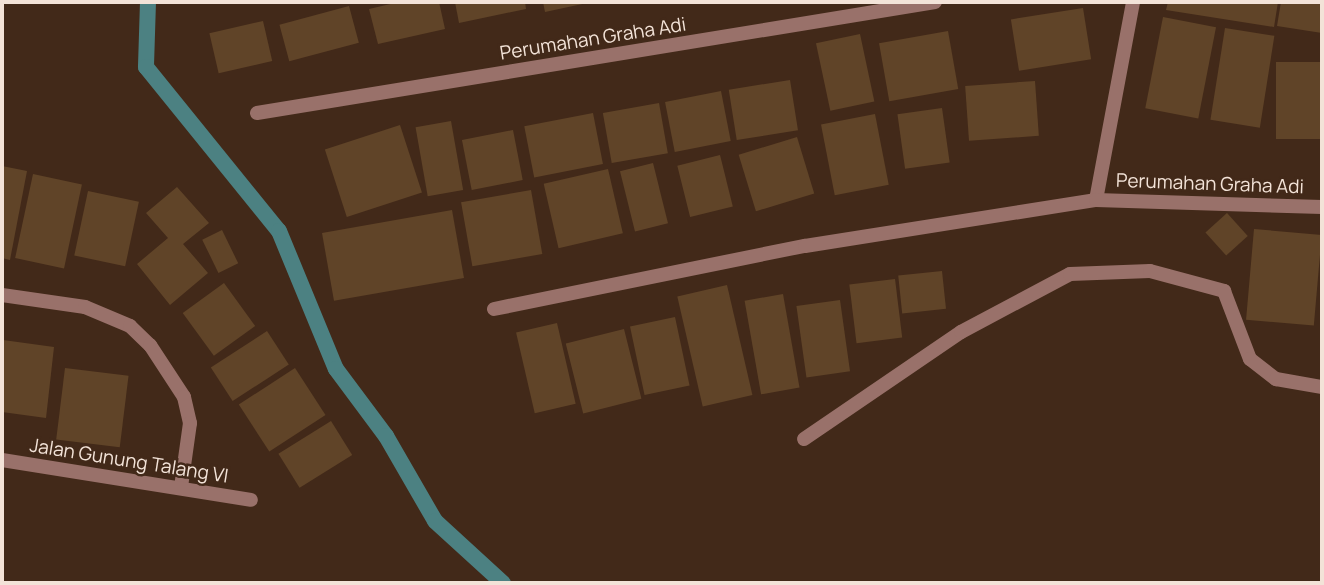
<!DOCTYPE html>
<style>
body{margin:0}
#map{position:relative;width:1324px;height:585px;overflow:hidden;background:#422919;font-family:Manrope,sans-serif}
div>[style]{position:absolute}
.stream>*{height:16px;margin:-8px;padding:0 8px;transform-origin:8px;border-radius:8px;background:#4c8182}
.building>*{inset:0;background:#604428;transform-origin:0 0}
.street>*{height:14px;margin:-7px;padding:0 7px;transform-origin:7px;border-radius:7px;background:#99716a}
span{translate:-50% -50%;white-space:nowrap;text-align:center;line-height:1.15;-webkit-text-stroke:5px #422919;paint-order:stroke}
.street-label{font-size:19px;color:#f3e3d8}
.frame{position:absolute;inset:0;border:4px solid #f3e3d8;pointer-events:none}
</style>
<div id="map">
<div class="stream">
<i style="left:148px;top:2px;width:65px;rotate:91.8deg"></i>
<i style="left:146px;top:67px;width:211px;rotate:51deg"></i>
<i style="left:279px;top:231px;width:149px;rotate:67.6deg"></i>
<i style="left:336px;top:369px;width:84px;rotate:53.3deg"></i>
<i style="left:386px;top:436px;width:98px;rotate:60deg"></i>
<i style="left:435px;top:521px;width:92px;rotate:42.4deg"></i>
</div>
<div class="building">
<i style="clip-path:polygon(399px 2px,439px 2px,445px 29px,378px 44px,369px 9px)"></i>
<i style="clip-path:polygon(455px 2px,525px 2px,526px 9px,459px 23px)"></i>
<i style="clip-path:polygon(543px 2px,587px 2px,587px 3px,545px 12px)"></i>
<i style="clip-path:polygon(1168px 2px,1278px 2px,1274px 27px,1166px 10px)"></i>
<i style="clip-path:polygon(1281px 2px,1322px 2px,1322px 33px,1277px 26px)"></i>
<i style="left:349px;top:6px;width:38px;height:72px;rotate:75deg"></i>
<i style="left:1083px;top:8px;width:52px;height:73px;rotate:81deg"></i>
<i style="left:1163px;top:17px;width:54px;height:93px;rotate:11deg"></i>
<i style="left:263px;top:21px;width:41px;height:55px;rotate:77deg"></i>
<i style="left:1225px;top:28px;width:50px;height:93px;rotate:9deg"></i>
<i style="left:948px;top:31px;width:59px;height:70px;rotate:80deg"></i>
<i style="left:860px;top:34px;width:69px;height:45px;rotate:78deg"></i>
<i style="left:1322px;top:62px;width:77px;height:46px;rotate:90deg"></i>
<i style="left:790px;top:80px;width:51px;height:62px;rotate:81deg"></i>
<i style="left:1035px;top:81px;width:55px;height:70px;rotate:86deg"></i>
<i style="left:721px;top:91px;width:51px;height:57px;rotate:79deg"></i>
<i style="left:659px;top:103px;width:51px;height:57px;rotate:80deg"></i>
<i style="left:942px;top:108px;width:55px;height:45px;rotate:82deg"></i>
<i style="left:593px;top:113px;width:52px;height:70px;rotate:79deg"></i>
<i style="left:875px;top:114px;width:72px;height:55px;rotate:79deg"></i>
<i style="left:451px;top:121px;width:70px;height:36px;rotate:80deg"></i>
<i style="left:400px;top:125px;width:71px;height:79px;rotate:72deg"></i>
<i style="left:513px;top:130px;width:51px;height:52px;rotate:79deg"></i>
<i style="left:797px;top:137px;width:59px;height:61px;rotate:73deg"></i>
<i style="left:720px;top:155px;width:53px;height:44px;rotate:76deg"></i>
<i style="left:653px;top:163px;width:62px;height:34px;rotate:76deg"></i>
<i style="clip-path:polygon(2px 166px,27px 171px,10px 260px,2px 258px)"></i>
<i style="left:608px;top:169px;width:66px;height:66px;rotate:77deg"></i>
<i style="left:33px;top:174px;width:50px;height:86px;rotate:12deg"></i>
<i style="clip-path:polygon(177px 187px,209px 223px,183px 244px,208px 273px,170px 305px,137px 264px,168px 238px,146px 213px)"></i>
<i style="left:531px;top:190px;width:65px;height:71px;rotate:80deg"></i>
<i style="left:88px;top:191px;width:52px;height:66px;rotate:12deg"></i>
<i style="left:452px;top:210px;width:69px;height:132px;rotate:80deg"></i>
<i style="left:1227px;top:213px;width:31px;height:29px;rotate:48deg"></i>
<i style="left:1254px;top:229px;width:68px;height:91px;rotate:5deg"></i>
<i style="left:222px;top:230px;width:37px;height:22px;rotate:64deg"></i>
<i style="left:942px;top:271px;width:38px;height:44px;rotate:84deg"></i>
<i style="left:895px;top:279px;width:59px;height:46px;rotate:83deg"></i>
<i style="left:224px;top:283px;width:53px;height:51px;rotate:54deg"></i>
<i style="left:727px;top:285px;width:113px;height:51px;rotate:77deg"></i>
<i style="left:783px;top:294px;width:95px;height:39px;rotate:80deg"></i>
<i style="left:840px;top:300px;width:72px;height:44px;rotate:82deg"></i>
<i style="left:675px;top:317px;width:70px;height:46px;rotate:78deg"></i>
<i style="left:557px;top:323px;width:83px;height:42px;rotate:77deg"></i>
<i style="left:624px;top:329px;width:72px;height:60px;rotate:76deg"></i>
<i style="left:267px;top:331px;width:40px;height:67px;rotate:57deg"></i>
<i style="clip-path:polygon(3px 340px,54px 347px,46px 418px,2px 412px)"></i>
<i style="left:65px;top:368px;width:64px;height:72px;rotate:7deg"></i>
<i style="left:295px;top:368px;width:56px;height:67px;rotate:57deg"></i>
<i style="left:331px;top:421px;width:40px;height:62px;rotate:58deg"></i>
</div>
<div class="street">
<i style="left:257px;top:113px;width:687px;rotate:-9.3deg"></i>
<i style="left:1096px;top:200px;width:201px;rotate:-79.4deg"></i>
<i style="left:2px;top:295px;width:84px;rotate:8.2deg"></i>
<i style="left:85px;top:307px;width:49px;rotate:22.9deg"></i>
<i style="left:130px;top:326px;width:28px;rotate:44deg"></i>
<i style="left:150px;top:345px;width:62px;rotate:56.8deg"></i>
<i style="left:184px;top:397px;width:27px;rotate:77deg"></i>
<i style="left:190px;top:423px;width:65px;rotate:98deg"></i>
<i style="left:494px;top:309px;width:317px;rotate:-11.5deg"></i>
<i style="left:805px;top:246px;width:295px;rotate:-9deg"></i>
<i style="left:1096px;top:200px;width:226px;rotate:1.8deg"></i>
<i style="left:804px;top:439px;width:190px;rotate:-34.3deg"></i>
<i style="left:961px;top:332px;width:123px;rotate:-28deg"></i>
<i style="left:1070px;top:274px;width:80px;rotate:-2.1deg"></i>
<i style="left:1150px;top:271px;width:77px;rotate:15.1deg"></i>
<i style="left:1224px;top:291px;width:73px;rotate:69.1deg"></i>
<i style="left:1250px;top:359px;width:33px;rotate:38deg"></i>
<i style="left:1276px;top:379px;width:47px;rotate:9.9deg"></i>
<i style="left:2px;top:460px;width:252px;rotate:9.1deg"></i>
</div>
<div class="street-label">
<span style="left:593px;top:39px;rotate:-9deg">Perumahan Graha Adi</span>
<span style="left:1210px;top:184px;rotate:2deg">Perumahan Graha Adi</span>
<span style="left:129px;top:461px;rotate:9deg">Jalan Gunung Talang VI</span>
</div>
<div class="frame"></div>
</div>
